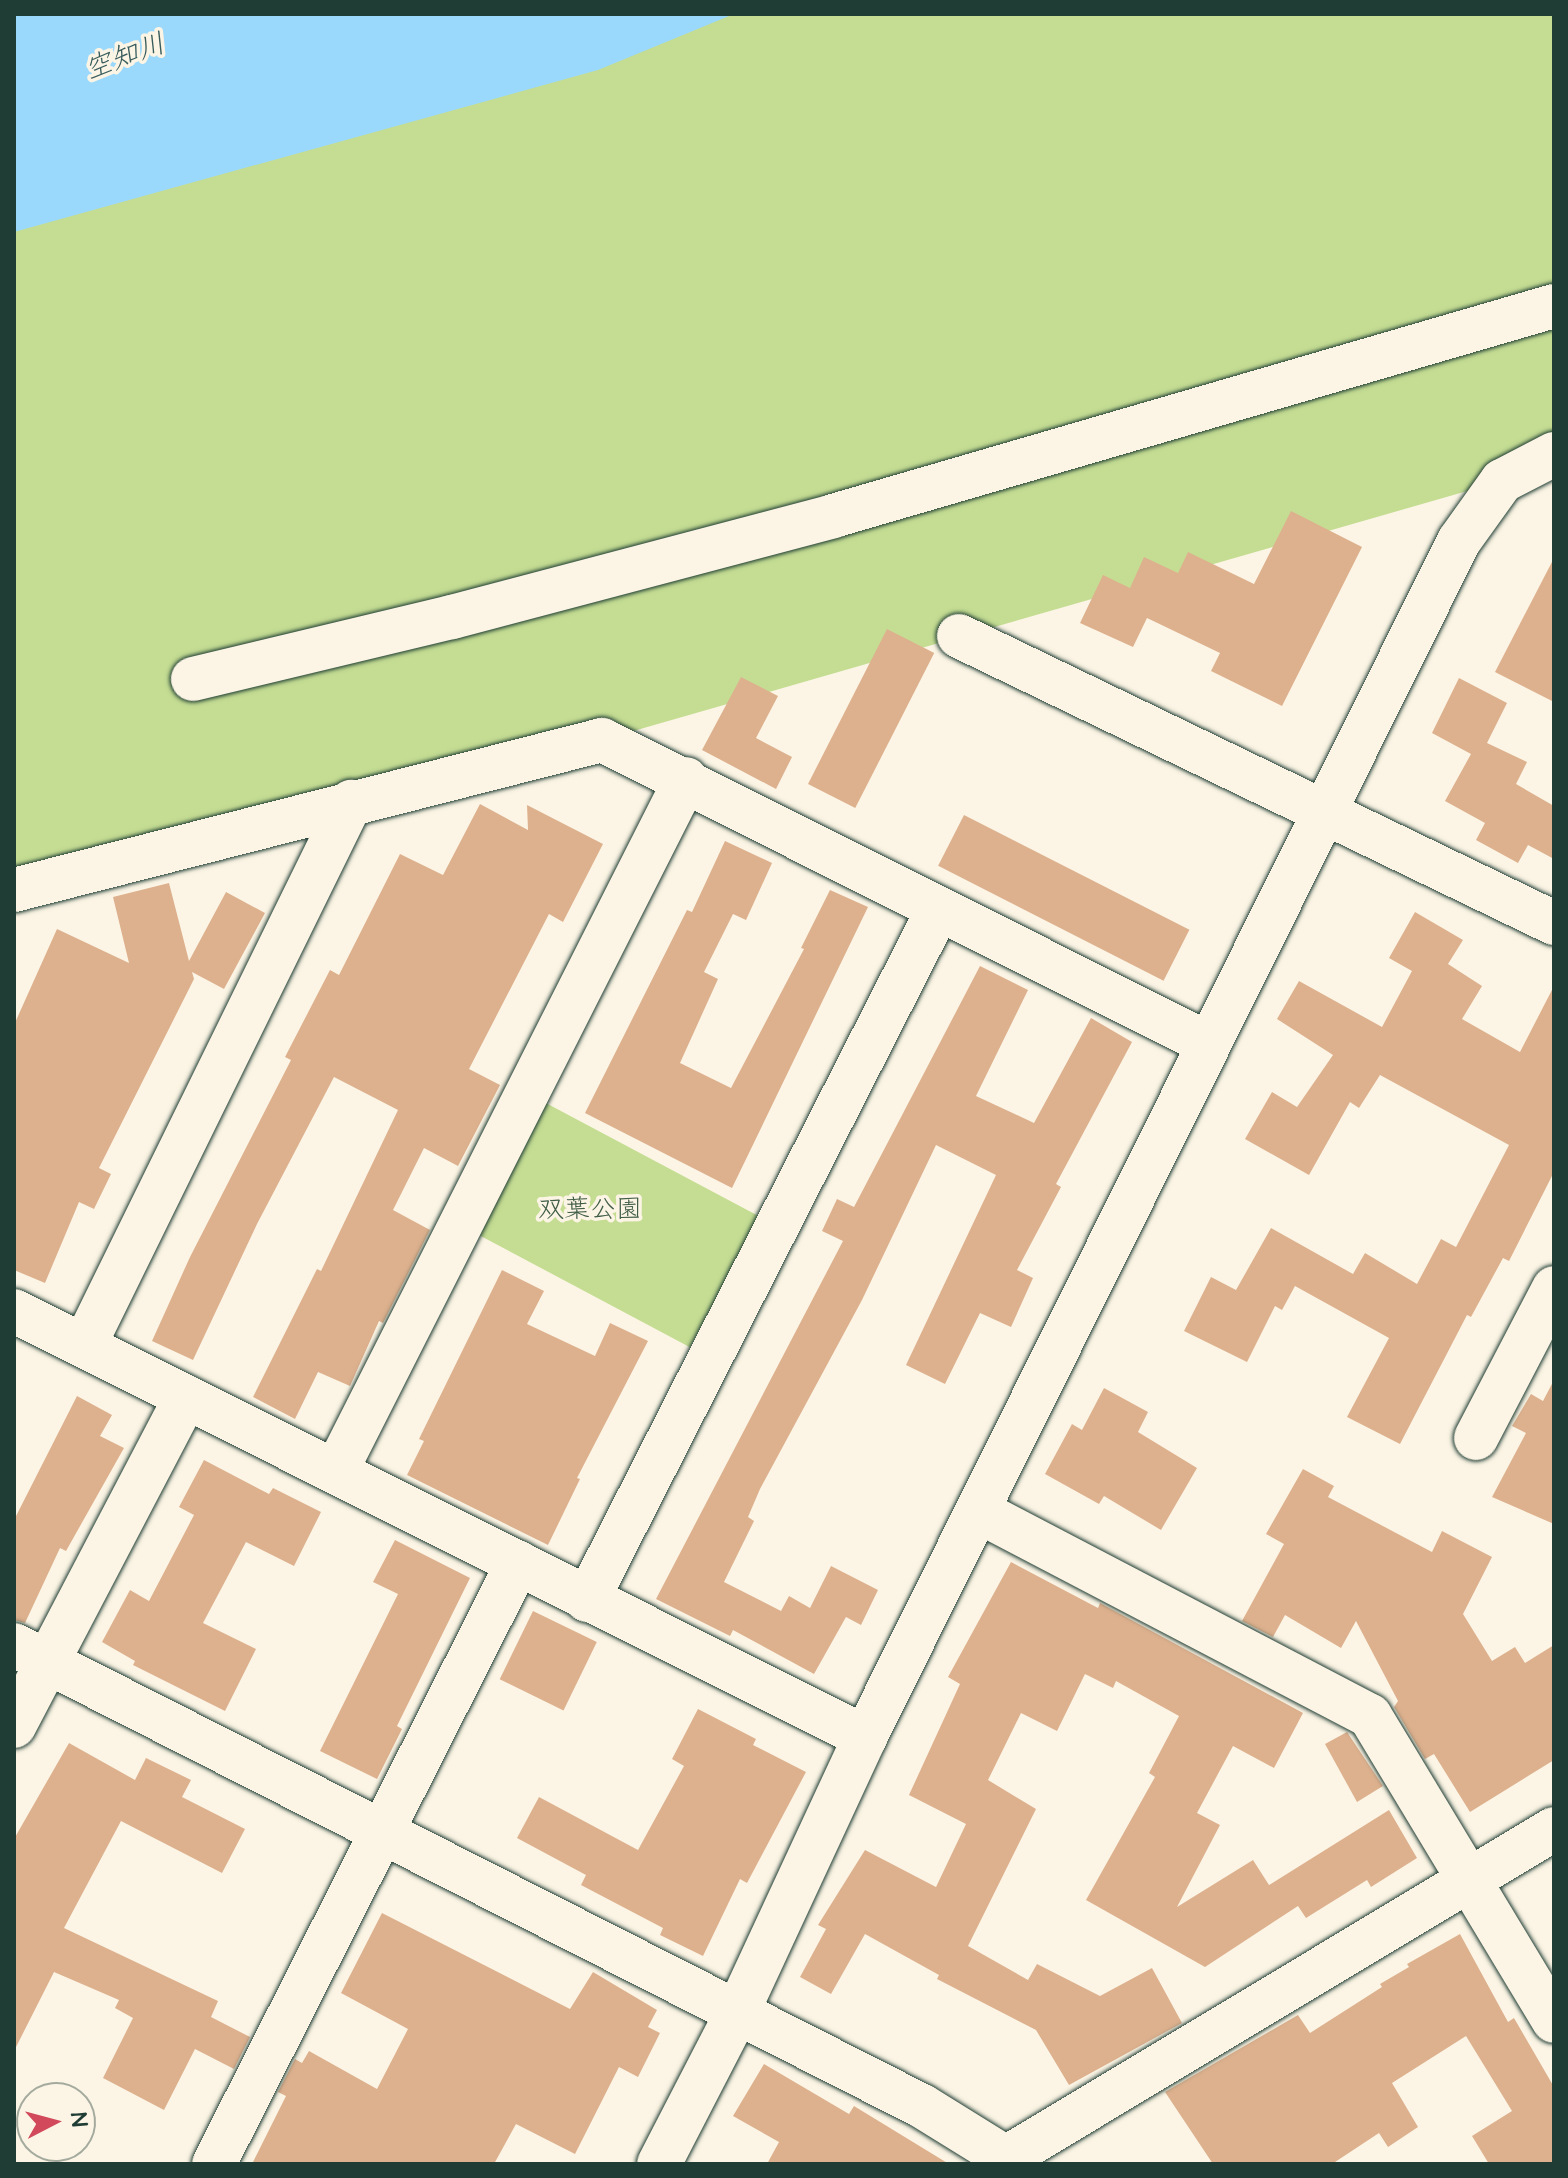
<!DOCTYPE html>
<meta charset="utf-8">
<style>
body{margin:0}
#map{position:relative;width:1568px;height:2178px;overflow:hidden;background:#fcf5e5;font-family:"Architects Daughter","Klee One",sans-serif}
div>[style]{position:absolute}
.green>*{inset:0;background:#c5dd93;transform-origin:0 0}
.water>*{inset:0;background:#9ad9fc}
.building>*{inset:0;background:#ddb18e;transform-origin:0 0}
.roads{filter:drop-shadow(0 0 2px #1f3d34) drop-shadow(0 0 2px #1f3d34)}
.minor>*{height:44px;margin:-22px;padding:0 22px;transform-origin:22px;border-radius:22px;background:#fcf5e5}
span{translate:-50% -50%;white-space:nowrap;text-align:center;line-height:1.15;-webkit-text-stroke:7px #fcf5e5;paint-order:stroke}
.park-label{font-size:26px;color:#405d47}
.water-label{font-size:28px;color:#385c5c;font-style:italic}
.frame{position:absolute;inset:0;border:16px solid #1f3d34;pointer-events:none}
.north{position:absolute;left:16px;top:2082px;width:80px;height:80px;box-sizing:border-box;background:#fcf5e5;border:2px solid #a4ab9e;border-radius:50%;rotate:84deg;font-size:22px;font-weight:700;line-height:32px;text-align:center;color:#1f3d34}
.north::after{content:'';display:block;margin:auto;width:28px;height:36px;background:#d1495b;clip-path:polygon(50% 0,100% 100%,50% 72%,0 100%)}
</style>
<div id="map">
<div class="green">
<i style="clip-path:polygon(653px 14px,1554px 14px,1554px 454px,1502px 481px,602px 740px,14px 890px,14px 203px)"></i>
<i style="left:544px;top:1102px;width:244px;height:148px;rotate:28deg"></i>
</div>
<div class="water">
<i style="clip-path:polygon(14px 14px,734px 14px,598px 70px,14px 232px)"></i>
</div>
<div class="building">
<i style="clip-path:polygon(1291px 511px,1362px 547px,1282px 706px,1211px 671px,1220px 653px,1147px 618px,1133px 647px,1080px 623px,1103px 575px,1130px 588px,1144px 557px,1178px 573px,1188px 552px,1254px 584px)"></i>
<i style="clip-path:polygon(1554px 558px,1554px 702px,1495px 672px)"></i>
<i style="left:887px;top:629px;width:53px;height:174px;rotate:27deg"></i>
<i style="clip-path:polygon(741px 677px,778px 696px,756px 738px,792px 757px,776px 789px,702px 750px)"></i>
<i style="clip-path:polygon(1459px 678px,1507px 703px,1487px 743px,1527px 762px,1516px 784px,1554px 806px,1554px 859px,1528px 845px,1518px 863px,1476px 840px,1485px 823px,1445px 801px,1471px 754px,1432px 733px)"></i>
<i style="clip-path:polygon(480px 804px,528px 830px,527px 805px,603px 844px,563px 922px,549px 914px,469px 1069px,500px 1085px,458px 1166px,424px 1148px,393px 1210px,430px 1230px,383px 1323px,379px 1321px,350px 1386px,318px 1372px,295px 1419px,253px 1397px,317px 1269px,321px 1271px,398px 1110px,334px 1077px,257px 1224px,193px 1360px,152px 1341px,190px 1257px,291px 1060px,285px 1057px,330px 970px,339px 975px,400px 854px,443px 875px)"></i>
<i style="left:964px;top:815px;width:253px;height:57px;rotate:27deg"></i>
<i style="clip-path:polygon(725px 841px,772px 863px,746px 920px,733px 914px,704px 972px,718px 979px,680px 1063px,731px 1088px,804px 949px,801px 948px,830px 890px,868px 907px,732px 1188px,585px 1113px,687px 910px,692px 912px)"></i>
<i style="clip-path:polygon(169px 883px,189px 961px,226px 892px,265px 913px,224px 989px,192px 972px,194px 979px,99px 1168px,111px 1174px,94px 1209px,79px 1202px,45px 1283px,14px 1270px,14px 1025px,57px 929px,129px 963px,113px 897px)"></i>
<i style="clip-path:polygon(1415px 912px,1463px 940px,1448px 964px,1482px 986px,1462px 1019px,1520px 1052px,1554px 986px,1554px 1172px,1509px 1261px,1503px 1258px,1471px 1317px,1467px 1315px,1400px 1444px,1347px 1417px,1389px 1338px,1295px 1286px,1282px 1310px,1275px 1306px,1247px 1362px,1184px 1331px,1211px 1277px,1236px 1290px,1271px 1228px,1353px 1274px,1365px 1253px,1417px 1284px,1441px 1239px,1456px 1247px,1509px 1145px,1380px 1075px,1359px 1108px,1350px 1102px,1309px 1175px,1245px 1139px,1272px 1092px,1297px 1107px,1333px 1055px,1277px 1019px,1299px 981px,1382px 1027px,1412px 971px,1389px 958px)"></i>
<i style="clip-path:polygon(980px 966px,1028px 990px,976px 1096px,1034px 1123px,1091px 1018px,1132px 1042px,1056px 1184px,1061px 1187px,1017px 1270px,1033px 1278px,1011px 1327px,980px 1313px,945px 1384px,906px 1365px,996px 1175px,936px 1145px,862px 1300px,760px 1489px,748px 1517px,754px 1521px,724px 1582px,781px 1611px,789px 1596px,810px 1608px,831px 1566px,878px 1590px,861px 1625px,846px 1617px,814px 1674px,733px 1630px,730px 1636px,656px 1599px,843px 1241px,822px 1231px,837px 1199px,854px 1207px)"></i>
<i style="clip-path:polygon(502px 1270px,544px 1291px,527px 1324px,595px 1356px,610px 1323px,648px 1341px,577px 1478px,580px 1479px,548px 1545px,407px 1475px,424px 1441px,419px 1439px)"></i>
<i style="clip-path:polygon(1554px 1380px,1554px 1524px,1492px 1497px,1526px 1433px,1512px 1426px,1531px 1394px,1543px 1401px)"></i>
<i style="clip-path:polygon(1104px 1388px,1148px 1412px,1138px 1432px,1197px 1468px,1161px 1530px,1104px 1496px,1099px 1504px,1045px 1474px,1072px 1424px,1082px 1430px)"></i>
<i style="clip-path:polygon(77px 1396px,112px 1415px,100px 1436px,124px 1448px,66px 1551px,60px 1548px,25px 1623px,14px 1620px,14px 1520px)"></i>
<i style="clip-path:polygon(204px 1460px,269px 1494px,273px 1488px,321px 1512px,294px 1566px,246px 1542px,203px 1623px,256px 1649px,225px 1711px,133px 1665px,135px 1661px,102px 1642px,130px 1590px,149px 1601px,194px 1515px,179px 1507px)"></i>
<i style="clip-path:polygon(1303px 1469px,1334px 1486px,1328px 1497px,1432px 1552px,1442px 1531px,1492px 1557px,1463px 1614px,1492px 1661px,1515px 1647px,1525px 1663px,1554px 1645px,1554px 1760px,1470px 1812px,1434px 1754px,1425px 1759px,1394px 1707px,1398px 1701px,1356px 1621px,1341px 1648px,1285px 1615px,1273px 1637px,1242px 1621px,1284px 1544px,1266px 1534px)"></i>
<i style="clip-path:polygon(395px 1540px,470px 1578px,397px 1726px,402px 1729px,377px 1779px,320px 1751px,398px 1594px,373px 1582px)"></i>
<i style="clip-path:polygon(1011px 1562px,1098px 1608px,1100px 1603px,1303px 1713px,1274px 1768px,1233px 1746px,1197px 1813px,1220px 1825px,1177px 1907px,1253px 1860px,1269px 1885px,1389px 1810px,1417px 1858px,1371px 1887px,1367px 1880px,1306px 1918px,1298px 1906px,1205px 1967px,1086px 1900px,1155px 1777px,1149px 1773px,1179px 1716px,1116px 1681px,1113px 1688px,1085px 1674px,1057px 1731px,1021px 1713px,988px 1780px,1036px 1809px,968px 1946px,1028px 1980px,1037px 1964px,1100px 1996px,1152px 1968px,1182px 2023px,1069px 2085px,1036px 2030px,937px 1979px,939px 1975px,865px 1934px,831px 1994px,800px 1977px,826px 1929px,818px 1925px,865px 1850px,936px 1887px,966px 1824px,909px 1795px,960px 1684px,948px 1677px)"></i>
<i style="left:533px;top:1611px;width:71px;height:76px;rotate:26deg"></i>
<i style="clip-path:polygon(698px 1709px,756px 1739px,753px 1745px,806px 1772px,747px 1883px,740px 1879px,703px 1956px,660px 1935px,663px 1928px,581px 1885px,586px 1875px,517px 1838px,539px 1797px,638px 1850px,684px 1766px,672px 1759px)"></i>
<i style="clip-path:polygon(1347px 1732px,1383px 1786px,1357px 1802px,1325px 1744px)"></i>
<i style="clip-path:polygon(69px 1743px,135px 1780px,146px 1758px,191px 1780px,182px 1797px,245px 1829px,222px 1873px,121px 1821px,64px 1928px,218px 2001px,211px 2017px,250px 2037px,234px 2069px,195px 2049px,164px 2110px,103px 2078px,133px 2018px,115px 2008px,119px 2000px,54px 1972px,14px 2051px,14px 1839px)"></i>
<i style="clip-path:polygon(382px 1913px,570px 2009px,593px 1972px,657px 2010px,648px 2027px,660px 2033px,638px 2077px,619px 2067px,575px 2154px,516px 2124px,494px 2164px,252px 2164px,286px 2096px,278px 2092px,295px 2059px,302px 2063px,309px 2051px,377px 2089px,408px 2029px,341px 1993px)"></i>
<i style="clip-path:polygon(1460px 1934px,1508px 2022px,1514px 2018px,1554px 2087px,1554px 2164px,1489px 2164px,1472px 2136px,1512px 2111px,1466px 2036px,1392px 2083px,1418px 2127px,1388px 2147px,1379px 2133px,1332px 2164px,1213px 2164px,1165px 2092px,1298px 2015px,1310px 2033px,1382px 1987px,1380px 1984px,1409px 1967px,1407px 1964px)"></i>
<i style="clip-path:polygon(764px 2064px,849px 2114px,854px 2106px,949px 2164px,767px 2164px,779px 2142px,733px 2116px)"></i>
</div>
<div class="roads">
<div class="minor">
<i style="left:959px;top:636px;width:661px;rotate:25.75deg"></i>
<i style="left:193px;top:679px;width:266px;rotate:-13.5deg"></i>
<i style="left:452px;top:617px;width:394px;rotate:-14.8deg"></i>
<i style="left:833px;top:516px;width:751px;rotate:-16.24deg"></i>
<i style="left:14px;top:890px;width:607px;rotate:-14.31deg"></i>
<i style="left:602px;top:740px;width:679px;rotate:26.6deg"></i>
<i style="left:14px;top:1311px;width:952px;rotate:26.59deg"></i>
<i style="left:85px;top:1344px;width:604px;rotate:-63.86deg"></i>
<i style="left:1476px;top:1438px;width:169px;rotate:-62.5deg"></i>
<i style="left:337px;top:1469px;width:773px;rotate:-63.17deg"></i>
<i style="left:978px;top:1511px;width:442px;rotate:27.6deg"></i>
<i style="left:1370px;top:1716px;width:356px;rotate:58.9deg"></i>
<i style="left:587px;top:1600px;width:776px;rotate:-63.04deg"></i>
<i style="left:14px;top:1645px;width:1018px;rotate:26.92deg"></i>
<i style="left:922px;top:2106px;width:99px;rotate:31.8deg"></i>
<i style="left:1006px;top:2158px;width:7px;rotate:63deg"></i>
<i style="left:14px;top:1726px;width:371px;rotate:-62.4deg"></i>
<i style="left:1006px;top:2158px;width:639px;rotate:-30.98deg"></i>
<i style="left:214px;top:2164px;width:674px;rotate:-63.17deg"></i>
<i style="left:659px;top:2164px;width:170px;rotate:-62.7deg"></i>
<i style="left:737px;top:2013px;width:304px;rotate:-65.1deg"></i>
<i style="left:865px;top:1737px;width:1335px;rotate:-63.59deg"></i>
<i style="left:1459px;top:541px;width:74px;rotate:-54.4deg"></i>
<i style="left:1502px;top:481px;width:59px;rotate:-27.4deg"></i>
</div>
</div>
<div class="park-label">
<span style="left:590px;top:1210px">双葉公園</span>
</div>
<div class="water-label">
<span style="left:125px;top:57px;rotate:-20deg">空知川</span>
</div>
<div class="frame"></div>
<div class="north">N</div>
</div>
